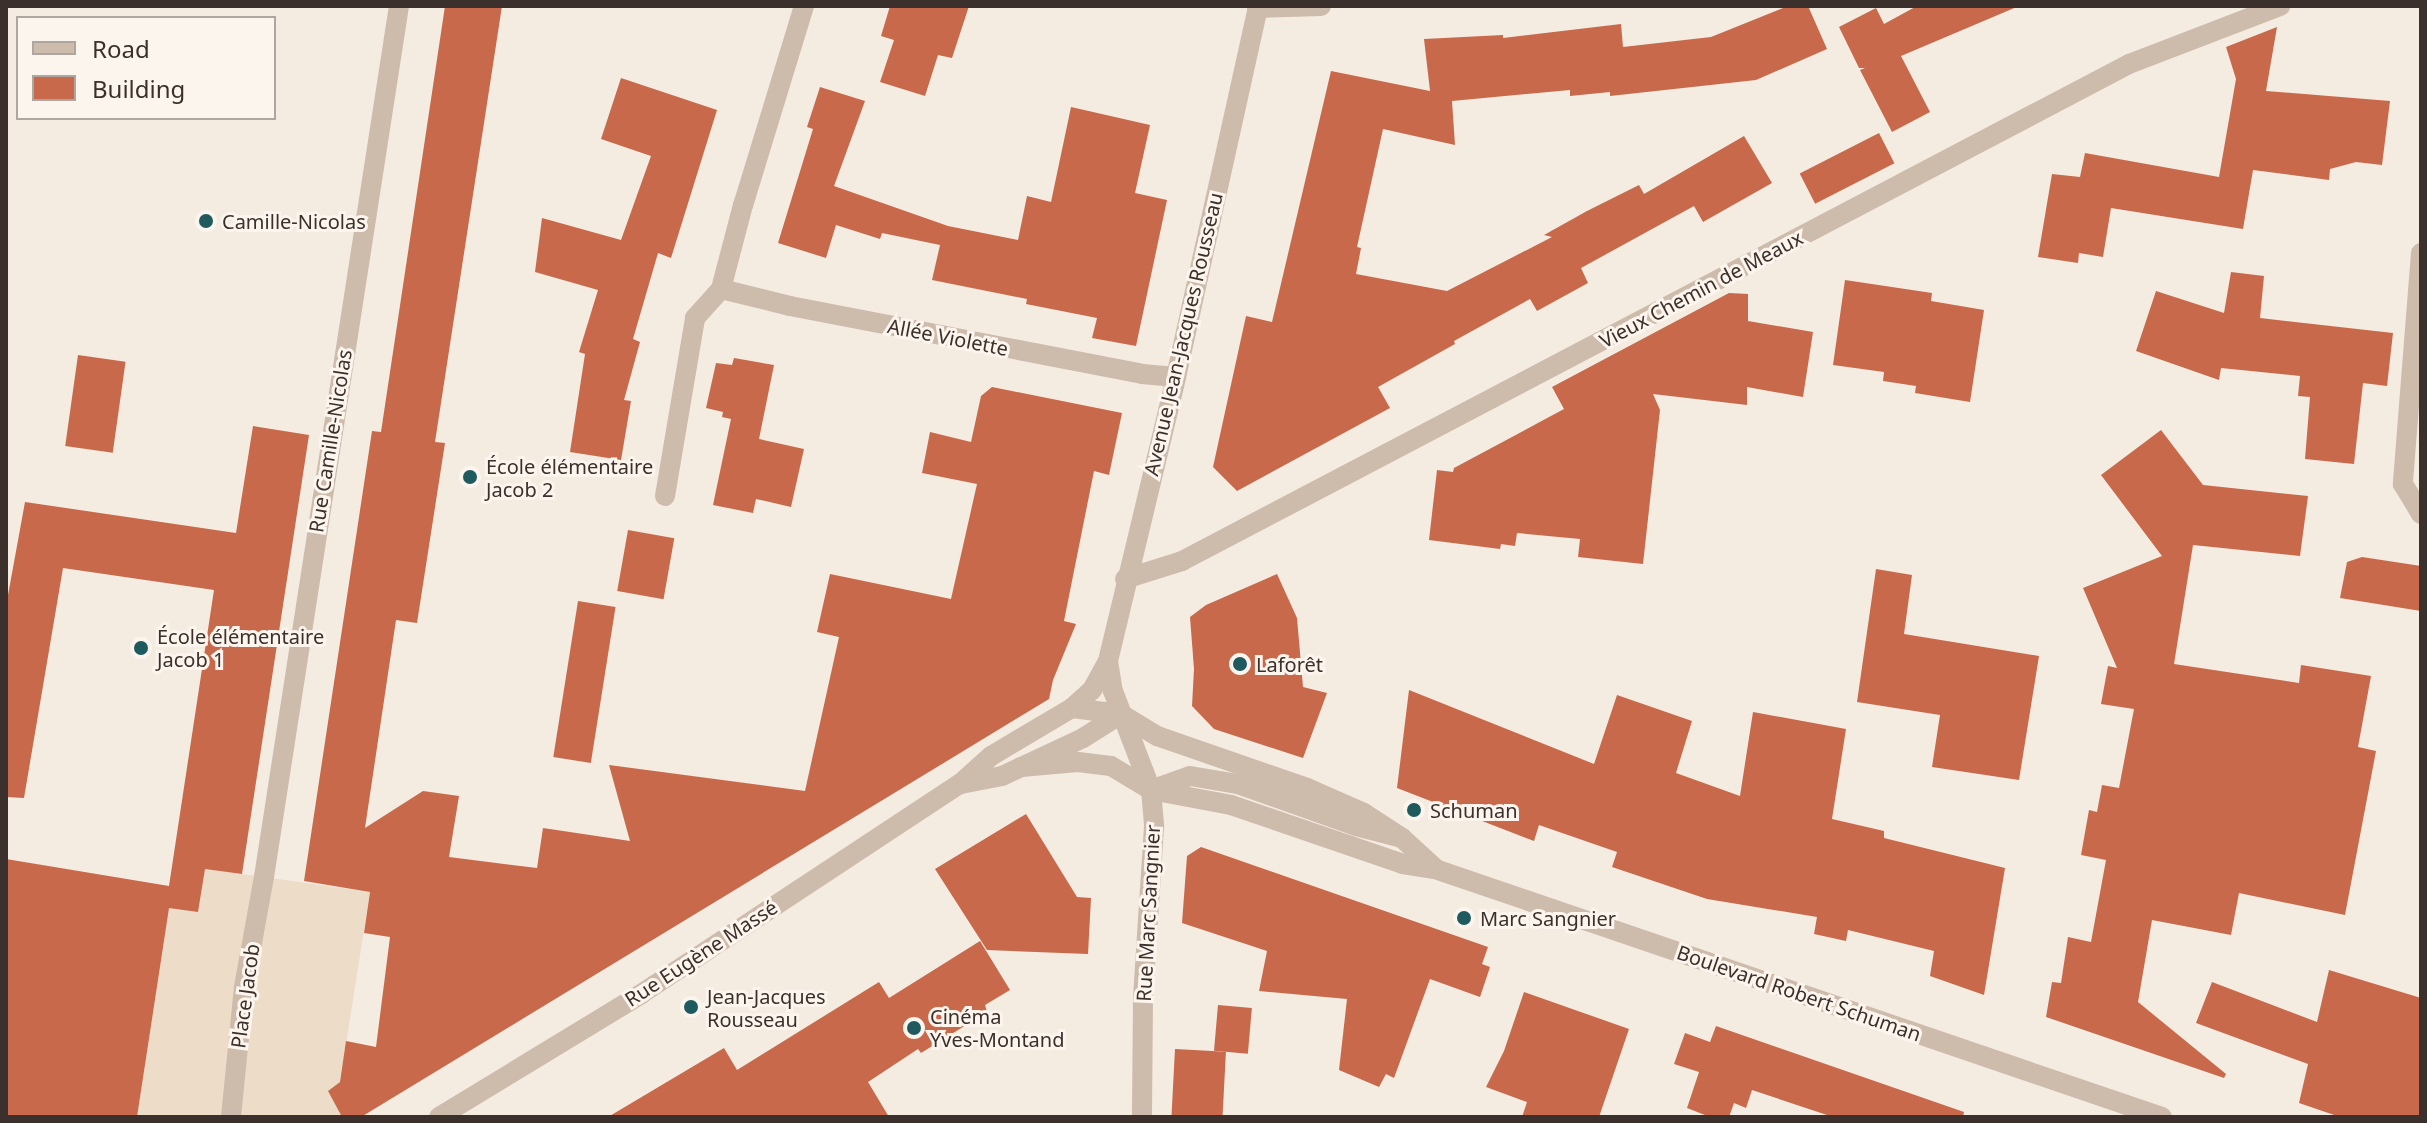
<!DOCTYPE html>
<meta charset="utf-8">
<style>
body{margin:0}
#map{position:relative;width:2427px;height:1123px;overflow:hidden;background:#f4ebe1;font-family:"Noto Sans",sans-serif}
div>[style]{position:absolute}
.plaza>*{inset:0;background:#ecdcc8}
.building>*{inset:0;background:#c8694b;transform-origin:0 0}
.minor>*{height:20px;margin:-10px;padding:0 10px;transform-origin:10px;border-radius:10px;background:#cdbbac}
.dots>*{width:22px;height:22px;translate:-50% -50%;box-sizing:border-box;border:4px solid #fbf5ee;border-radius:50%}
span{translate:-50% -50%;white-space:nowrap;text-align:center;line-height:1.15;-webkit-text-stroke:6px #fbf5ee;paint-order:stroke}
.poi-label{font-size:20px;color:#3b302b}
.left{translate:0 -50%;text-align:left}
.street-label{font-size:20px;color:#3b302b}
.frame{position:absolute;inset:0;border:8px solid #3b302b;pointer-events:none}
.legend{position:absolute;left:16px;top:16px;width:260px;height:104px;box-sizing:border-box;background:#fbf5ee;border:2px solid #aea6a0;margin:0;padding:10px 14px;list-style:none;font-size:24px;color:#3b302b}
.legend li{display:flex;align-items:center;gap:16px;height:40px}
.legend b{width:40px;border:2px solid #aea6a0}
</style>
<div id="map">
<div class="plaza">
<i style="clip-path:polygon(205px 869px,370px 892px,340px 1082px,328px 1091px,342px 1117px,137px 1117px,169px 907px,198px 912px)"></i>
</div>
<div class="building">
<i style="clip-path:polygon(445px 6px,502px 6px,435px 442px,445px 443px,417px 623px,396px 620px,365px 828px,423px 791px,459px 796px,449px 857px,537px 868px,543px 828px,630px 841px,609px 765px,805px 791px,839px 637px,817px 632px,830px 574px,951px 599px,977px 484px,922px 473px,930px 432px,971px 442px,981px 396px,992px 387px,1122px 413px,1109px 475px,1094px 471px,1064px 621px,1076px 624px,1053px 680px,1049px 699px,361px 1117px,342px 1117px,328px 1091px,340px 1082px,346px 1041px,376px 1047px,390px 937px,364px 933px,370px 892px,304px 881px,372px 431px,381px 432px)"></i>
<i style="clip-path:polygon(890px 6px,969px 6px,952px 58px,938px 55px,925px 96px,880px 82px,894px 40px,881px 36px)"></i>
<i style="clip-path:polygon(1788px 6px,1808px 6px,1827px 49px,1756px 80px,1610px 96px,1610px 92px,1570px 96px,1570px 90px,1452px 101px,1455px 145px,1383px 129px,1357px 247px,1361px 248px,1356px 274px,1447px 291px,1552px 237px,1544px 235px,1587px 211px,1639px 185px,1644px 194px,1744px 136px,1772px 183px,1703px 222px,1694px 206px,1581px 268px,1588px 283px,1537px 311px,1530px 299px,1454px 341px,1455px 344px,1378px 387px,1390px 408px,1237px 491px,1213px 467px,1246px 316px,1272px 322px,1331px 71px,1430px 91px,1424px 39px,1503px 35px,1503px 38px,1621px 24px,1623px 47px,1711px 37px)"></i>
<i style="clip-path:polygon(1917px 6px,2019px 6px,1901px 56px,1930px 112px,1892px 132px,1860px 70px,1865px 68px,1859px 68px,1839px 27px,1876px 8px,1884px 24px)"></i>
<i style="clip-path:polygon(2277px 27px,2266px 91px,2390px 101px,2382px 165px,2356px 162px,2330px 169px,2329px 180px,2253px 170px,2243px 229px,2111px 208px,2103px 257px,2079px 253px,2078px 263px,2038px 257px,2052px 174px,2080px 177px,2085px 153px,2219px 177px,2236px 79px,2226px 47px)"></i>
<i style="clip-path:polygon(621px 78px,717px 110px,671px 258px,658px 253px,633px 339px,640px 342px,624px 400px,631px 401px,621px 460px,570px 452px,585px 354px,579px 352px,598px 290px,535px 272px,542px 218px,621px 240px,651px 156px,601px 139px)"></i>
<i style="clip-path:polygon(820px 87px,865px 101px,834px 186px,948px 226px,1018px 240px,1027px 196px,1051px 202px,1071px 107px,1150px 125px,1135px 193px,1167px 200px,1136px 346px,1092px 338px,1097px 318px,1026px 304px,1027px 299px,932px 280px,940px 245px,882px 233px,880px 239px,836px 225px,826px 258px,778px 243px,813px 129px,807px 127px)"></i>
<i style="left:1879px;top:133px;width:34px;height:89px;rotate:63deg"></i>
<i style="clip-path:polygon(2231px 272px,2264px 276px,2260px 318px,2393px 333px,2387px 386px,2363px 383px,2354px 464px,2305px 459px,2310px 397px,2298px 396px,2300px 376px,2221px 368px,2219px 380px,2136px 351px,2156px 291px,2224px 313px)"></i>
<i style="clip-path:polygon(1845px 280px,1932px 293px,1931px 301px,1984px 310px,1970px 402px,1915px 393px,1916px 386px,1883px 381px,1884px 372px,1833px 365px)"></i>
<i style="clip-path:polygon(1729px 293px,1748px 294px,1748px 321px,1813px 332px,1803px 397px,1747px 387px,1747px 405px,1653px 394px,1660px 410px,1643px 564px,1578px 557px,1580px 539px,1517px 533px,1515px 546px,1501px 544px,1500px 549px,1429px 540px,1437px 470px,1453px 472px,1454px 468px,1564px 409px,1552px 387px)"></i>
<i style="left:78px;top:355px;width:48px;height:92px;rotate:8deg"></i>
<i style="clip-path:polygon(734px 358px,774px 365px,759px 439px,804px 449px,791px 507px,756px 499px,753px 513px,713px 505px,731px 419px,722px 417px,723px 412px,706px 408px,716px 363px,732px 365px)"></i>
<i style="clip-path:polygon(253px 426px,309px 435px,242px 874px,205px 869px,198px 912px,169px 908px,137px 1117px,6px 1117px,6px 859px,169px 886px,214px 590px,63px 568px,24px 798px,6px 797px,6px 606px,25px 502px,236px 533px)"></i>
<i style="clip-path:polygon(2161px 430px,2203px 485px,2308px 496px,2300px 556px,2193px 545px,2174px 664px,2299px 683px,2301px 665px,2371px 676px,2358px 747px,2376px 751px,2345px 915px,2239px 893px,2231px 935px,2152px 920px,2138px 1002px,2226px 1074px,2224px 1078px,2046px 1017px,2052px 982px,2061px 983px,2068px 937px,2091px 942px,2106px 860px,2081px 855px,2089px 810px,2097px 812px,2102px 785px,2119px 788px,2134px 709px,2101px 704px,2108px 666px,2117px 668px,2083px 588px,2162px 556px,2101px 475px)"></i>
<i style="left:628px;top:530px;width:47px;height:62px;rotate:10deg"></i>
<i style="clip-path:polygon(2362px 557px,2421px 566px,2421px 611px,2340px 598px,2347px 562px)"></i>
<i style="clip-path:polygon(1876px 569px,1912px 575px,1904px 634px,2039px 656px,2019px 780px,1932px 767px,1940px 715px,1857px 702px)"></i>
<i style="clip-path:polygon(1277px 574px,1297px 618px,1303px 687px,1327px 693px,1303px 758px,1214px 729px,1192px 706px,1194px 669px,1190px 617px,1206px 605px)"></i>
<i style="left:578px;top:601px;width:38px;height:158px;rotate:9deg"></i>
<i style="clip-path:polygon(1409px 690px,1594px 764px,1617px 695px,1692px 721px,1676px 773px,1740px 796px,1753px 712px,1846px 729px,1832px 819px,1884px 831px,1884px 838px,2005px 868px,1984px 995px,1930px 976px,1934px 951px,1848px 930px,1846px 941px,1814px 934px,1817px 917px,1707px 899px,1612px 867px,1617px 852px,1539px 825px,1534px 841px,1397px 788px)"></i>
<i style="clip-path:polygon(1026px 814px,1077px 897px,1091px 898px,1088px 954px,987px 950px,935px 869px)"></i>
<i style="clip-path:polygon(1201px 847px,1488px 947px,1482px 964px,1490px 967px,1480px 997px,1430px 979px,1394px 1078px,1386px 1074px,1379px 1087px,1339px 1070px,1347px 999px,1259px 991px,1267px 951px,1182px 923px,1187px 856px)"></i>
<i style="clip-path:polygon(980px 941px,1010px 990px,985px 1005px,987px 1012px,921px 1053px,918px 1049px,868px 1082px,889px 1117px,608px 1117px,724px 1048px,737px 1070px,879px 982px,889px 998px)"></i>
<i style="clip-path:polygon(2329px 970px,2421px 998px,2421px 1117px,2340px 1117px,2299px 1103px,2308px 1064px,2196px 1023px,2212px 982px,2317px 1022px)"></i>
<i style="clip-path:polygon(1524px 992px,1629px 1029px,1599px 1117px,1522px 1117px,1527px 1102px,1486px 1087px,1504px 1051px)"></i>
<i style="left:1218px;top:1005px;width:34px;height:46px;rotate:5deg"></i>
<i style="clip-path:polygon(1716px 1026px,1964px 1112px,1963px 1117px,1833px 1117px,1752px 1090px,1746px 1108px,1734px 1103px,1729px 1117px,1710px 1117px,1687px 1108px,1699px 1072px,1674px 1064px,1685px 1033px,1710px 1042px)"></i>
<i style="left:1175px;top:1049px;width:51px;height:68px;rotate:3deg"></i>
</div>
<div class="minor">
<i style="left:804px;top:6px;width:208px;rotate:107deg"></i>
<i style="left:743px;top:205px;width:87px;rotate:104.7deg"></i>
<i style="left:721px;top:289px;width:71px;rotate:13.8deg"></i>
<i style="left:790px;top:306px;width:359px;rotate:10.9deg"></i>
<i style="left:1142px;top:374px;width:34px;rotate:5deg"></i>
<i style="left:1257px;top:8px;width:64px;rotate:-1.8deg"></i>
<i style="left:2421px;top:253px;width:232px;rotate:94.5deg"></i>
<i style="left:2403px;top:484px;width:35px;rotate:59deg"></i>
<i style="left:665px;top:496px;width:181px;rotate:-80.4deg"></i>
<i style="left:695px;top:318px;width:39px;rotate:-48deg"></i>
<i style="left:1125px;top:579px;width:60px;rotate:-17.5deg"></i>
<i style="left:1182px;top:561px;width:1069px;rotate:-27.69deg"></i>
<i style="left:2129px;top:64px;width:162px;rotate:-21deg"></i>
<i style="left:1108px;top:661px;width:30px;rotate:81deg"></i>
<i style="left:1113px;top:691px;width:106px;rotate:69deg"></i>
<i style="left:1151px;top:790px;width:37px;rotate:85deg"></i>
<i style="left:1154px;top:827px;width:172px;rotate:93.7deg"></i>
<i style="left:1143px;top:999px;width:118px;rotate:90.5deg"></i>
<i style="left:1072px;top:708px;width:49px;rotate:7deg"></i>
<i style="left:1121px;top:714px;width:42px;rotate:31.4deg"></i>
<i style="left:1157px;top:736px;width:159px;rotate:19.1deg"></i>
<i style="left:1307px;top:788px;width:62px;rotate:23.7deg"></i>
<i style="left:1364px;top:813px;width:45px;rotate:33.3deg"></i>
<i style="left:1021px;top:767px;width:57px;rotate:-5deg"></i>
<i style="left:1078px;top:762px;width:33px;rotate:7deg"></i>
<i style="left:1111px;top:766px;width:47px;rotate:31deg"></i>
<i style="left:1151px;top:790px;width:81px;rotate:10.6deg"></i>
<i style="left:1231px;top:805px;width:182px;rotate:18.9deg"></i>
<i style="left:1403px;top:864px;width:32px;rotate:9deg"></i>
<i style="left:1435px;top:869px;width:768px;rotate:18.84deg"></i>
<i style="left:961px;top:784px;width:42px;rotate:-11deg"></i>
<i style="left:1002px;top:776px;width:89px;rotate:-25.1deg"></i>
<i style="left:1083px;top:738px;width:45px;rotate:-32.3deg"></i>
<i style="left:1151px;top:790px;width:41px;rotate:-19.7deg"></i>
<i style="left:1190px;top:776px;width:49px;rotate:9.5deg"></i>
<i style="left:1238px;top:784px;width:125px;rotate:19.6deg"></i>
<i style="left:1356px;top:826px;width:48px;rotate:14.6deg"></i>
<i style="left:1402px;top:838px;width:45px;rotate:42.3deg"></i>
<i style="left:231px;top:1117px;width:131px;rotate:-84.3deg"></i>
<i style="left:244px;top:987px;width:112px;rotate:-79.7deg"></i>
<i style="left:264px;top:877px;width:881px;rotate:-81.19deg"></i>
<i style="left:439px;top:1117px;width:237px;rotate:-31.3deg"></i>
<i style="left:641px;top:994px;width:382px;rotate:-33.4deg"></i>
<i style="left:960px;top:784px;width:42px;rotate:-42.1deg"></i>
<i style="left:991px;top:756px;width:94px;rotate:-30.7deg"></i>
<i style="left:1072px;top:708px;width:27px;rotate:-42deg"></i>
<i style="left:1092px;top:690px;width:33px;rotate:-61deg"></i>
<i style="left:1108px;top:661px;width:292px;rotate:-76.5deg"></i>
<i style="left:1176px;top:377px;width:380px;rotate:-77.5deg"></i>
</div>
<div class="dots">
<i style="left:206px;top:221px;background:#1f5a5e"></i>
<i style="left:470px;top:477px;background:#1f5a5e"></i>
<i style="left:141px;top:648px;background:#1f5a5e"></i>
<i style="left:1240px;top:664px;background:#1f5a5e"></i>
<i style="left:1414px;top:810px;background:#1f5a5e"></i>
<i style="left:1464px;top:918px;background:#1f5a5e"></i>
<i style="left:691px;top:1007px;background:#1f5a5e"></i>
<i style="left:914px;top:1028px;background:#1f5a5e"></i>
</div>
<div class="poi-label">
<span class="left" style="left:222px;top:221px">Camille-Nicolas</span>
<span class="left" style="left:486px;top:478px">École élémentaire<br>Jacob 2</span>
<span class="left" style="left:157px;top:648px">École élémentaire<br>Jacob 1</span>
<span class="left" style="left:1256px;top:664px">Laforêt</span>
<span class="left" style="left:1430px;top:810px">Schuman</span>
<span class="left" style="left:1480px;top:918px">Marc Sangnier</span>
<span class="left" style="left:707px;top:1008px">Jean-Jacques<br>Rousseau</span>
<span class="left" style="left:930px;top:1028px">Cinéma<br>Yves-Montand</span>
</div>
<div class="street-label">
<span style="left:1701px;top:289px;rotate:-28deg">Vieux Chemin de Meaux</span>
<span style="left:1183px;top:334px;rotate:-77deg">Avenue Jean-Jacques Rousseau</span>
<span style="left:948px;top:337px;rotate:11deg">Allée Violette</span>
<span style="left:330px;top:441px;rotate:-81deg">Rue Camille-Nicolas</span>
<span style="left:1148px;top:913px;rotate:-87deg">Rue Marc Sangnier</span>
<span style="left:701px;top:953px;rotate:-33deg">Rue Eugène Massé</span>
<span style="left:1799px;top:993px;rotate:19deg">Boulevard Robert Schuman</span>
<span style="left:245px;top:996px;rotate:-82deg">Place Jacob</span>
</div>
<div class="frame"></div>
<ul class="legend">
<li><b style="height:10px;background:#cdbbac"></b>Road</li>
<li><b style="height:22px;background:#c8694b"></b>Building</li>
</ul>
</div>
